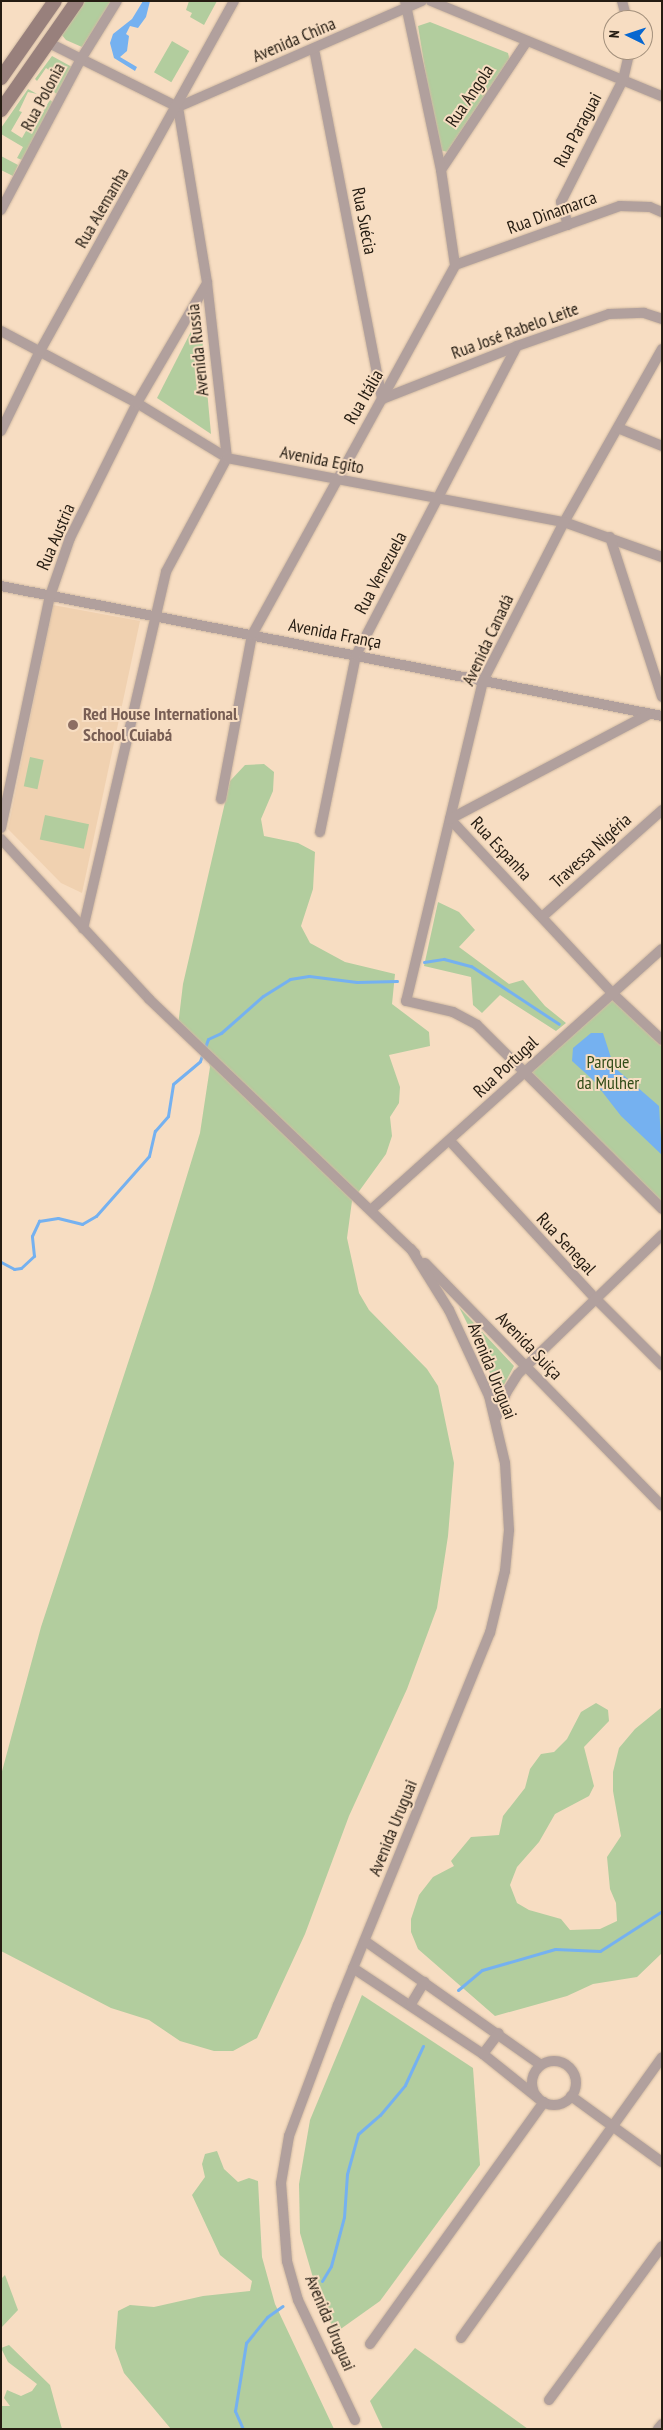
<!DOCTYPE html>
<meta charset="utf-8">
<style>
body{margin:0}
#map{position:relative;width:663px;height:2430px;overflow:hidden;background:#f7ddc2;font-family:"PT Sans Narrow",sans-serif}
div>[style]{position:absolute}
.built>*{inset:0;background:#f0d1b0}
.green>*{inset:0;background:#b2cd9e;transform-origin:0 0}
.water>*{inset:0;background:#75b1f0}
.stream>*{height:3px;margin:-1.5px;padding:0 1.5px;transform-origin:1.5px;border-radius:1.5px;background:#75b1f0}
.roads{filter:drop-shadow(0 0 1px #d1baa2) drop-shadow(0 0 1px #d1baa2)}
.street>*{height:10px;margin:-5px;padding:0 5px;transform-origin:5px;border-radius:5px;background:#b1a09d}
.street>.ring{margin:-5px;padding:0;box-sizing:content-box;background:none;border:10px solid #b1a09d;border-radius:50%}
.secondary>*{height:14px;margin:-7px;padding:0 7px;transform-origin:7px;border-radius:7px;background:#98807c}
.dots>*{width:14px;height:14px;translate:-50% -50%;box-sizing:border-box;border:2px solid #f7ddc2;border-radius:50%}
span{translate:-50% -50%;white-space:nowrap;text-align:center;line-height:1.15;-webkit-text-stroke:4px #f7ddc2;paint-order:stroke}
.street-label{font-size:18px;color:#251c12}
.education-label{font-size:18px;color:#785e54;font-weight:700}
.left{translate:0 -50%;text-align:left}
.park-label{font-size:18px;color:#334d19}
.frame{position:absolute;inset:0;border:2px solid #251c12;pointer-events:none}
.north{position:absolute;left:603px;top:10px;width:50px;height:50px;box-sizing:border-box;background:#f7ddc2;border:1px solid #a3907c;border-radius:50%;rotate:274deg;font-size:14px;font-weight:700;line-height:20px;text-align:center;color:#251c12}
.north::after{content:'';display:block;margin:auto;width:18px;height:22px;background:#0767d0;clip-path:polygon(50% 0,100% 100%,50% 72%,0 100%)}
</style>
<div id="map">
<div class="built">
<i style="clip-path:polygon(53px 605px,140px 621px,82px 893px,61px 883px,8px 829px)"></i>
</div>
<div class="green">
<i style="clip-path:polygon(83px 1px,113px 1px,82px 47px,66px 40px,61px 34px)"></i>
<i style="clip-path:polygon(189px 1px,217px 1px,204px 25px,190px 17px,192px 13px,186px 10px)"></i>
<i style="clip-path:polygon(430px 22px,508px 53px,510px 61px,448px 152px,438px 150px,418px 26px)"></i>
<i style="left:172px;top:41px;width:20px;height:36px;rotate:30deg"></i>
<i style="clip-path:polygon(52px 56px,72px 67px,57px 94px,51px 90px,59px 77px,46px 68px,37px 81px,35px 79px)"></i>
<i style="clip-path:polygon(28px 89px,37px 94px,28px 92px,19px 111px,22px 112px,11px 131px,22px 138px,30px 124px,34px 126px,50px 100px,54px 103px,22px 160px,17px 158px,23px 147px,1px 134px,1px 128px)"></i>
<i style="clip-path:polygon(1px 156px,18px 165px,13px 176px,1px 170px)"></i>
<i style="clip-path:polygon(200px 314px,211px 434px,157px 398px)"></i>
<i style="left:30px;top:757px;width:14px;height:30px;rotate:12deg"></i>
<i style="clip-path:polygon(264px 764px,274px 772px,273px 791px,261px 819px,264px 836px,298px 843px,315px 852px,313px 889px,301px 926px,310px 943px,345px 962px,395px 974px,392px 1004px,429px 1032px,430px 1046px,389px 1055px,400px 1087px,399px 1103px,390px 1117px,392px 1136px,386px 1154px,352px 1201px,347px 1238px,359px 1293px,369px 1310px,427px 1369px,438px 1386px,454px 1463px,448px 1536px,437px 1608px,407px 1689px,349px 1816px,305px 1934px,257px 2038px,233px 2051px,214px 2051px,180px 2041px,149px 2020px,111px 2008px,1px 1951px,1px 1775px,41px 1627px,152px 1290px,200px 1133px,210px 1067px,206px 1050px,178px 1026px,183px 984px,230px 781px,245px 765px)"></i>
<i style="left:45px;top:815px;width:45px;height:25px;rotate:12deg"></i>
<i style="clip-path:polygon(438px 902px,459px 912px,475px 930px,459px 947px,509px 984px,523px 980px,545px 1006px,566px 1023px,556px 1031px,500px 995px,482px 1013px,473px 1005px,471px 977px,424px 966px)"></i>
<i style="clip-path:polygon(614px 998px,662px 1047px,662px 1206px,530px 1071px)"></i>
<i style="clip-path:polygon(459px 1307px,514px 1366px,499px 1394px,478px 1345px)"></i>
<i style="clip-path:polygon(596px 1703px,608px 1710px,609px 1721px,584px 1747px,594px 1786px,589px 1796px,555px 1814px,539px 1842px,517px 1867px,510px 1885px,517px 1903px,529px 1910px,561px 1919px,570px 1930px,600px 1929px,617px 1921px,616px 1903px,610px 1889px,607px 1857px,621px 1836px,613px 1791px,613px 1772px,619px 1748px,635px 1729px,662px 1707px,662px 1953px,637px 1977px,593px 1984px,567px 1996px,495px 2016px,418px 1949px,411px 1932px,411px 1919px,419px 1895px,433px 1877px,454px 1866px,451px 1861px,471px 1837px,499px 1835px,503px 1816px,525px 1788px,530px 1769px,541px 1754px,554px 1752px,567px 1739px,581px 1712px)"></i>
<i style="clip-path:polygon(362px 1995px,473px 2068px,480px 2165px,380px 2301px,335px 2333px,316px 2288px,300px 2233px,299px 2184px,310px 2120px)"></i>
<i style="clip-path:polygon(217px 2151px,224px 2169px,238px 2182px,249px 2178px,258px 2181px,262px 2257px,275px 2304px,334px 2429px,171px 2429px,124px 2373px,115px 2348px,118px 2311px,130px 2305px,154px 2307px,203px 2296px,250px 2291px,252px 2281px,220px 2255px,192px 2195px,205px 2177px,202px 2164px,205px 2154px)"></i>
<i style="clip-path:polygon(5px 2275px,18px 2310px,1px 2328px,1px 2279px)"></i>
<i style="clip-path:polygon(9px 2345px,50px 2385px,62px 2429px,1px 2429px,1px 2406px,10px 2406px,4px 2398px,7px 2390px,21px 2396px,32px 2391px,37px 2384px,8px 2362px,1px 2348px)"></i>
<i style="clip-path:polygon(415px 2348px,435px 2362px,528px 2429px,383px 2429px,370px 2401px)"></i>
</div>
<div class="water">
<i style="clip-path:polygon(143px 1px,150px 1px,146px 17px,138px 28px,130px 26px,126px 34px,129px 36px,127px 51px,120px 57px,137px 67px,135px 71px,114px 58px,110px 43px,113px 34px,132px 19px)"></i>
<i style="clip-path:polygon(591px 1033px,603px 1033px,614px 1067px,659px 1106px,662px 1155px,621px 1116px,593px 1080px,572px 1061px,573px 1048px)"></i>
</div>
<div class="stream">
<i style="left:424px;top:962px;width:20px;rotate:-9deg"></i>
<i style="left:444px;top:959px;width:28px;rotate:15deg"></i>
<i style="left:471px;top:966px;width:105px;rotate:33.4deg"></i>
<i style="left:1px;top:1262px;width:15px;rotate:28deg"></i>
<i style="left:14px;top:1269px;width:7px;rotate:-8deg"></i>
<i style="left:21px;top:1268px;width:18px;rotate:-43deg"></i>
<i style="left:34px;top:1256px;width:20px;rotate:-96deg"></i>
<i style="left:32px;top:1236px;width:17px;rotate:-65deg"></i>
<i style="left:39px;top:1221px;width:19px;rotate:-9deg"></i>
<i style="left:58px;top:1218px;width:25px;rotate:14deg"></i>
<i style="left:82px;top:1224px;width:16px;rotate:-30deg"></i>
<i style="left:96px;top:1216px;width:80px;rotate:-48.5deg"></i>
<i style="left:149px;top:1156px;width:26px;rotate:-77deg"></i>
<i style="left:155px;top:1131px;width:20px;rotate:-49deg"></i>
<i style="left:168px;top:1116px;width:32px;rotate:-81deg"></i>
<i style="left:173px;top:1084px;width:35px;rotate:-40deg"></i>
<i style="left:200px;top:1061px;width:23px;rotate:-70deg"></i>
<i style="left:208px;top:1039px;width:14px;rotate:-25deg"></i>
<i style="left:221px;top:1033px;width:56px;rotate:-41.4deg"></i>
<i style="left:263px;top:996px;width:32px;rotate:-32deg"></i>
<i style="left:290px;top:979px;width:19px;rotate:-9deg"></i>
<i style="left:309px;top:976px;width:48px;rotate:7.1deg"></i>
<i style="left:357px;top:982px;width:40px;rotate:-1.4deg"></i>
<i style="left:458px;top:1990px;width:31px;rotate:-40deg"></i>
<i style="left:482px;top:1970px;width:76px;rotate:-16deg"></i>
<i style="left:555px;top:1949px;width:45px;rotate:2.5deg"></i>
<i style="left:600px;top:1951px;width:74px;rotate:-32.8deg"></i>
<i style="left:322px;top:2281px;width:17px;rotate:-59deg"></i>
<i style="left:331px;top:2266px;width:51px;rotate:-75.1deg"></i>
<i style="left:344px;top:2217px;width:43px;rotate:-86deg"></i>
<i style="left:347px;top:2174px;width:41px;rotate:-74.6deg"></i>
<i style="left:358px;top:2134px;width:29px;rotate:-41deg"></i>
<i style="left:380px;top:2115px;width:39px;rotate:-50deg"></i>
<i style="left:405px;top:2085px;width:43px;rotate:-65.2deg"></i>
<i style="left:243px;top:2429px;width:20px;rotate:-114deg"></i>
<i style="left:235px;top:2411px;width:69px;rotate:-80.8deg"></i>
<i style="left:246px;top:2343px;width:33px;rotate:-51deg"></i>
<i style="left:267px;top:2317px;width:19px;rotate:-35deg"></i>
</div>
<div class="roads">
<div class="street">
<i style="left:431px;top:1px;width:250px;rotate:22.4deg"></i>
<i style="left:622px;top:1px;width:20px;rotate:75deg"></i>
<i style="left:47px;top:42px;width:146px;rotate:26.4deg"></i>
<i style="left:178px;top:107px;width:178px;rotate:80.6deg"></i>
<i style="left:207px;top:283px;width:176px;rotate:83.5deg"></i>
<i style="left:227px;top:458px;width:129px;rotate:118.2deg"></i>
<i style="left:166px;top:572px;width:366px;rotate:103.1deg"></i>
<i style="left:314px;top:49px;width:357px;rotate:79deg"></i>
<i style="left:382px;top:399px;width:145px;rotate:-21.4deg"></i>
<i style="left:517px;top:346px;width:97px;rotate:-19.2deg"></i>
<i style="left:609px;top:314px;width:35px;rotate:-2deg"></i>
<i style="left:644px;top:313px;width:19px;rotate:18deg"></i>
<i style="left:178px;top:107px;width:266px;rotate:-23.5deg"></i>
<i style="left:441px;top:170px;width:155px;rotate:-56.3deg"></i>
<i style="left:1px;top:210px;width:171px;rotate:-62.1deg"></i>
<i style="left:81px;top:59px;width:68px;rotate:-58.2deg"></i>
<i style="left:568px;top:225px;width:24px;rotate:-107deg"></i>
<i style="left:561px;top:202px;width:137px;rotate:-63.1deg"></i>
<i style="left:623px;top:80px;width:31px;rotate:-77deg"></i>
<i style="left:455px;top:265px;width:175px;rotate:-19.7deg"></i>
<i style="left:620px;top:206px;width:30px;rotate:2deg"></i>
<i style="left:650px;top:207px;width:13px;rotate:23deg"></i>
<i style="left:1px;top:331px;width:154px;rotate:27.9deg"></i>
<i style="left:137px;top:403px;width:105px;rotate:31.4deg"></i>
<i style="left:227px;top:458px;width:343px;rotate:10.8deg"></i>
<i style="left:564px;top:522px;width:104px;rotate:19.7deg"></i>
<i style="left:662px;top:349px;width:199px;rotate:119.5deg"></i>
<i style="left:564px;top:522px;width:178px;rotate:117deg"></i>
<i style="left:483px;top:681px;width:329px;rotate:103.5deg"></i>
<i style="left:406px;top:1001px;width:48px;rotate:13.2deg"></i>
<i style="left:453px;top:1012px;width:27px;rotate:28deg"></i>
<i style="left:477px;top:1025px;width:261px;rotate:44.8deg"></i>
<i style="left:618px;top:428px;width:48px;rotate:22.2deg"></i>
<i style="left:1px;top:431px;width:89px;rotate:-64deg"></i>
<i style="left:40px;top:351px;width:400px;rotate:-61deg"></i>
<i style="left:610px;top:537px;width:168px;rotate:72deg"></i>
<i style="left:1px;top:586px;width:674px;rotate:11.13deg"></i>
<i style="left:221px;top:799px;width:167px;rotate:-79.3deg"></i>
<i style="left:252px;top:635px;width:422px;rotate:-61.2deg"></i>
<i style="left:455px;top:265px;width:96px;rotate:-98.4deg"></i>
<i style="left:441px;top:170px;width:173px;rotate:-102deg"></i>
<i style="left:450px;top:819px;width:238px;rotate:47deg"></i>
<i style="left:612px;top:993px;width:69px;rotate:43.2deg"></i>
<i style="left:450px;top:819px;width:223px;rotate:-27.8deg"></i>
<i style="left:1px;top:828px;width:237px;rotate:-78.1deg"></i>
<i style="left:50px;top:596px;width:61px;rotate:-71deg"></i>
<i style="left:70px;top:538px;width:151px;rotate:-63.6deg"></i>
<i style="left:137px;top:403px;width:139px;rotate:-59.7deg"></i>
<i style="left:320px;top:832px;width:181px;rotate:-78.5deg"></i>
<i style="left:356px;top:655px;width:348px;rotate:-62.5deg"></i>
<i style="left:1px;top:839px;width:218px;rotate:47.2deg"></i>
<i style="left:149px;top:999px;width:368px;rotate:43.7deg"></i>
<i style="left:542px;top:917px;width:161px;rotate:-41.7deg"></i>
<i style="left:450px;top:1141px;width:214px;rotate:47.3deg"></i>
<i style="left:595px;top:1298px;width:95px;rotate:45deg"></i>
<i style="left:372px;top:1209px;width:389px;rotate:-41.9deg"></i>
<i style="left:425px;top:1263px;width:339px;rotate:45.7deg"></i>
<i style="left:496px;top:1418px;width:27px;rotate:-68deg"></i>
<i style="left:506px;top:1393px;width:22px;rotate:-58deg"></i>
<i style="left:518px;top:1374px;width:200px;rotate:-44deg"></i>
<i style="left:365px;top:1941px;width:215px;rotate:35.2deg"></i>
<i style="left:353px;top:1968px;width:156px;rotate:33.5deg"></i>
<i style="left:483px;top:2054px;width:70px;rotate:38.7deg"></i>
<i style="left:411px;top:2004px;width:26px;rotate:-59deg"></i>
<i style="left:483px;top:2054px;width:26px;rotate:-53deg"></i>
<i class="ring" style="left:532px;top:2061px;width:34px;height:34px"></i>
<i style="left:571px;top:2096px;width:112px;rotate:36deg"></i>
<i style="left:461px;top:2338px;width:345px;rotate:-54.4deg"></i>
<i style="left:370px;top:2344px;width:298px;rotate:-54.3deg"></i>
<i style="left:549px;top:2400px;width:191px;rotate:-53.7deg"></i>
<i style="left:355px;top:2420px;width:133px;rotate:-115.4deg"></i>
<i style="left:298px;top:2300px;width:41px;rotate:-105.8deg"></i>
<i style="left:287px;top:2261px;width:78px;rotate:-94.4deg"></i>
<i style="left:281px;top:2183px;width:48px;rotate:-80.3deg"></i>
<i style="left:289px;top:2136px;width:140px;rotate:-69.5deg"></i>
<i style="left:338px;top:2005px;width:402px;rotate:-67.8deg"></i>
<i style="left:490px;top:1633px;width:64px;rotate:-76.4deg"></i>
<i style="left:505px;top:1571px;width:41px;rotate:-84.4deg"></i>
<i style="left:509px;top:1530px;width:67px;rotate:-93.4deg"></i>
<i style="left:505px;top:1463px;width:69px;rotate:-103.4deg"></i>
<i style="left:489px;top:1396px;width:95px;rotate:-114.9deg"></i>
<i style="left:449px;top:1310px;width:72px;rotate:-121.9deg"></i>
<i style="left:658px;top:2429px;width:6px;rotate:-51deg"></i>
</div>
<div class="secondary">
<i style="left:1px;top:78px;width:94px;rotate:-55deg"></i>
<i style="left:1px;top:110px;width:133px;rotate:-55.1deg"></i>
</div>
</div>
<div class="dots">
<i style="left:73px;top:725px;background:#8d6e63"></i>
</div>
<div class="street-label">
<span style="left:294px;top:40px;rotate:-23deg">Avenida China</span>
<span style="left:470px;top:96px;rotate:-56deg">Rua Angola</span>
<span style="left:43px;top:97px;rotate:-62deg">Rua Polonia</span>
<span style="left:578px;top:130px;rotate:-62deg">Rua Paraguai</span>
<span style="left:102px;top:208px;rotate:-60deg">Rua Alemanha</span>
<span style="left:552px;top:213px;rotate:-20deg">Rua Dinamarca</span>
<span style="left:364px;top:221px;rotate:79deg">Rua Suécia</span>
<span style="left:515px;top:331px;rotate:-20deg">Rua José Rabelo Leite</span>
<span style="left:198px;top:350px;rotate:-96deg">Avenida Russia</span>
<span style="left:364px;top:397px;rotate:-60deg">Rua Itália</span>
<span style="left:322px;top:460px;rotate:11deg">Avenida Egito</span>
<span style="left:56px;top:537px;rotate:-67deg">Rua Austria</span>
<span style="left:381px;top:573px;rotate:-62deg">Rua Venezuela</span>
<span style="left:335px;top:634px;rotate:11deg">Avenida França</span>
<span style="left:488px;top:640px;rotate:-65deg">Avenida Canadá</span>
<span style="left:501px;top:849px;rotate:47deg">Rua Espanha</span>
<span style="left:591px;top:851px;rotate:-42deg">Travessa Nigéria</span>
<span style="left:506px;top:1067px;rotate:-43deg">Rua Portugal</span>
<span style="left:566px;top:1244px;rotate:47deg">Rua Senegal</span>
<span style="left:529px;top:1346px;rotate:46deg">Avenida Suiça</span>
<span style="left:492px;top:1371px;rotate:68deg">Avenida Uruguai</span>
<span style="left:393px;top:1828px;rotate:-68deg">Avenida Uruguai</span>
<span style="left:330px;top:2323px;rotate:67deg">Avenida Uruguai</span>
</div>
<div class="education-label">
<span class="left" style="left:83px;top:725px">Red House International<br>School Cuiabá</span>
</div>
<div class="park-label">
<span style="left:608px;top:1073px">Parque<br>da Mulher</span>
</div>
<div class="frame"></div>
<div class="north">N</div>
</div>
